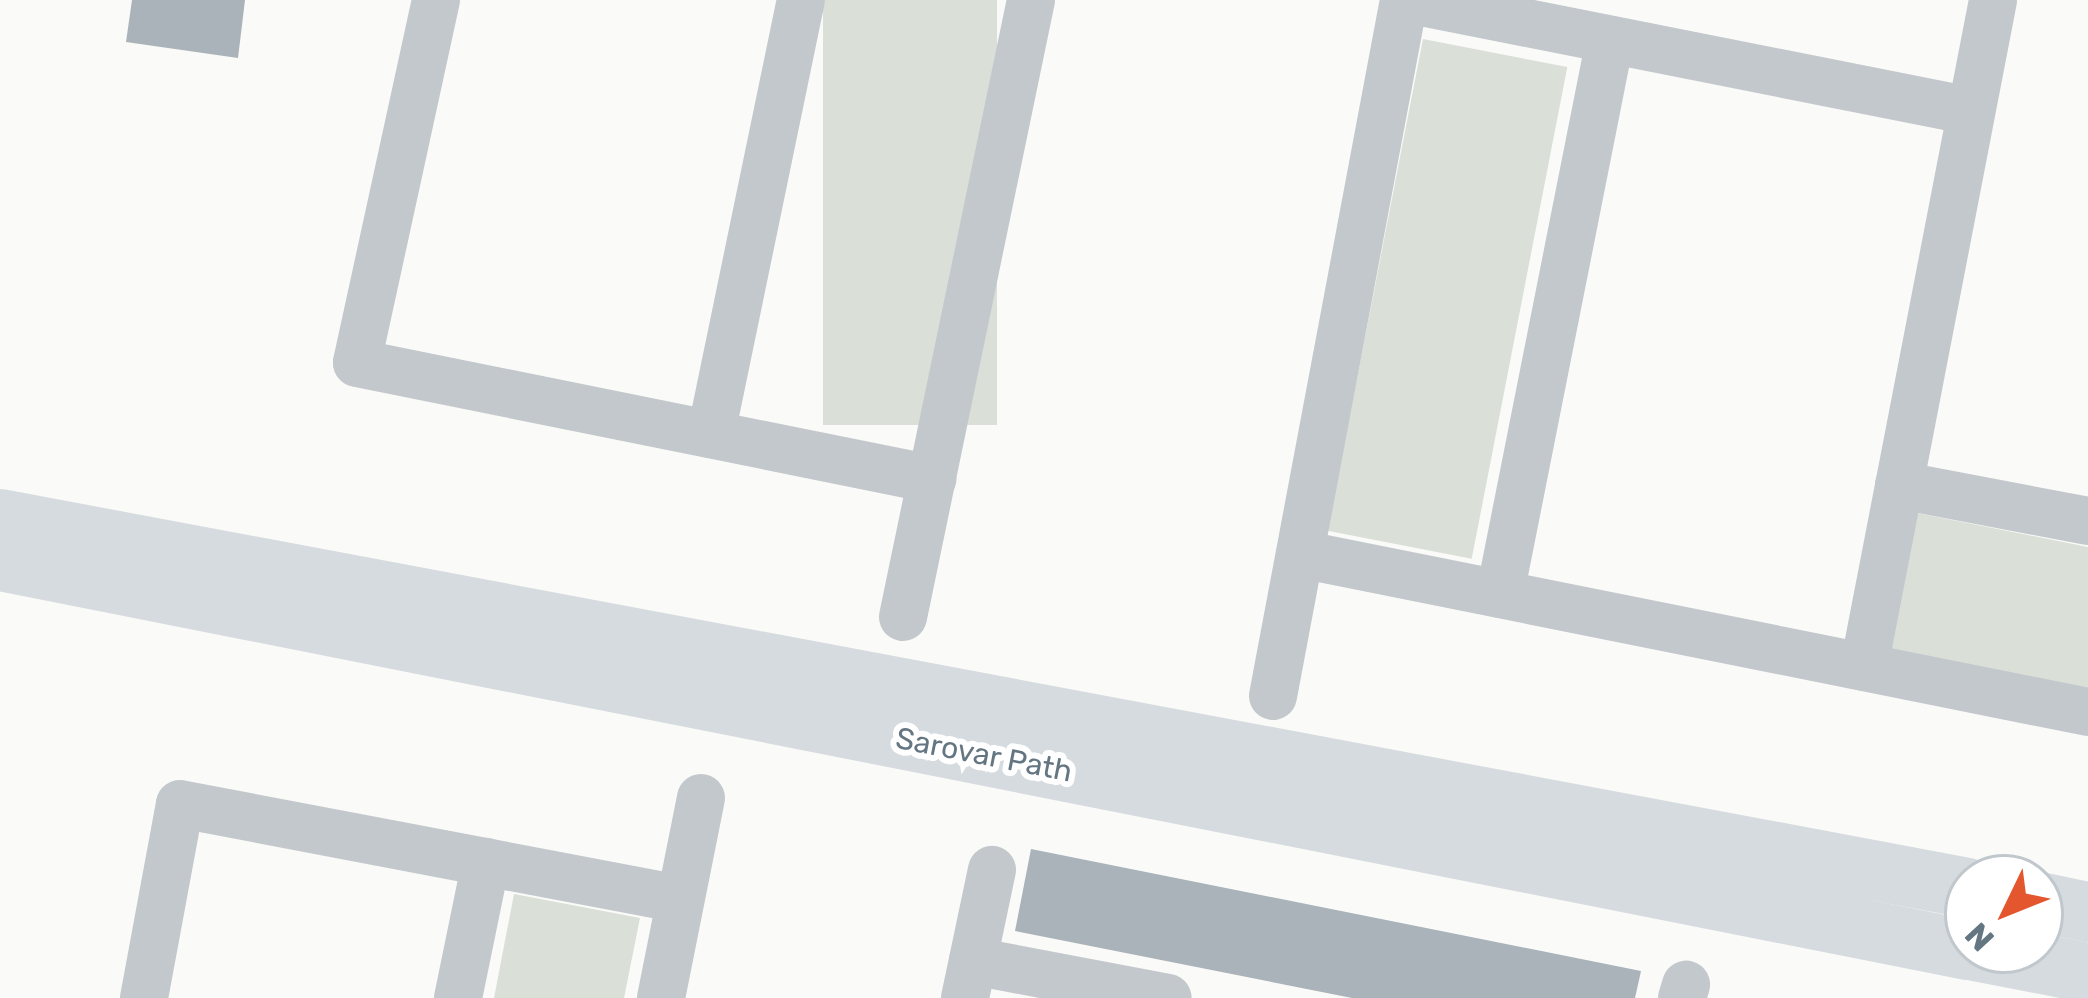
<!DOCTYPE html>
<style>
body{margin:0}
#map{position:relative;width:2088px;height:998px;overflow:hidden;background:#fafaf8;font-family:Rubik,sans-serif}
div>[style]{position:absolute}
.green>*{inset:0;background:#dadfd7;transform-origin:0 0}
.building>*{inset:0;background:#aab3b9}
.minor>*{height:48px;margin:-24px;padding:0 24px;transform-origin:24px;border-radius:24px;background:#c3c8cc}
.major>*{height:60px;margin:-30px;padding:0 30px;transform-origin:30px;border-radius:30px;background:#d6dbdf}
span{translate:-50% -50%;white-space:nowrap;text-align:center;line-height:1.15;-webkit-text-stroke:12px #fff;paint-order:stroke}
.street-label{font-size:30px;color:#657683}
.north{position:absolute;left:1944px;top:854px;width:120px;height:120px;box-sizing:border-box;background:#fff;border:3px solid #c1c8cd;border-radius:50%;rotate:227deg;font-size:33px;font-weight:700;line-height:48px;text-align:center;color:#657683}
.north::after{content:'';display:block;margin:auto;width:42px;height:54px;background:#e4572e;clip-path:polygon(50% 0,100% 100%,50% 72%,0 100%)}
</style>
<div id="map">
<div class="green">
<i style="left:823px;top:0;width:174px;height:425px"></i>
<i style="left:1423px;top:39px;width:147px;height:501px;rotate:11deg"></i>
<i style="clip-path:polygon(1917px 513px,2088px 547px,2088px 688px,1891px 650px)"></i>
<i style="clip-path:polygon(514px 894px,640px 918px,624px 998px,494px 998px)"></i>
</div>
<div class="building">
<i style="clip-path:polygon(132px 0,245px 0,238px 58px,126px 42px)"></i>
<i style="clip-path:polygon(1031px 849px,1641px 971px,1635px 998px,1352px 998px,1015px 931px)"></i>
</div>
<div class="minor">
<i style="left:436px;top:0;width:371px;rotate:102.3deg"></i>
<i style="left:357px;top:363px;width:587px;rotate:11.41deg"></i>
<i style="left:1411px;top:0;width:571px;rotate:11.21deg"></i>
<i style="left:711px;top:434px;width:443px;rotate:-78.3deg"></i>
<i style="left:1899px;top:485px;width:192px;rotate:10.8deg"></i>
<i style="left:1300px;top:554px;width:804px;rotate:11.34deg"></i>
<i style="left:1500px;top:594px;width:565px;rotate:-78.77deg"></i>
<i style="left:903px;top:617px;width:630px;rotate:-78.28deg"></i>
<i style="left:1864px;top:667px;width:679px;rotate:-79.05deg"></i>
<i style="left:1273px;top:696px;width:708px;rotate:-79.34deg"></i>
<i style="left:973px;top:961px;width:198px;rotate:10.7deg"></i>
<i style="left:144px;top:998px;width:197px;rotate:-79.5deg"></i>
<i style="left:180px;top:804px;width:509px;rotate:10.76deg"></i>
<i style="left:458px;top:998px;width:139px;rotate:-78.4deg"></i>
<i style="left:661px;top:998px;width:204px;rotate:-78.7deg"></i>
<i style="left:965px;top:998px;width:131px;rotate:-78.1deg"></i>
<i style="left:1682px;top:998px;width:14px;rotate:-73deg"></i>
</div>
<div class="major">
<i style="left:0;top:519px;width:2002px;rotate:10.62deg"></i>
<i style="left:0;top:561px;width:2006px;rotate:11.18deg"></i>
<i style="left:2040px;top:902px;width:49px;rotate:11.8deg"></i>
<i style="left:1970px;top:950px;width:120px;rotate:11deg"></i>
</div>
<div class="street-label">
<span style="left:984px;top:755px;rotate:11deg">Sarovar Path</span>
</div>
<div class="north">N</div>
</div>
